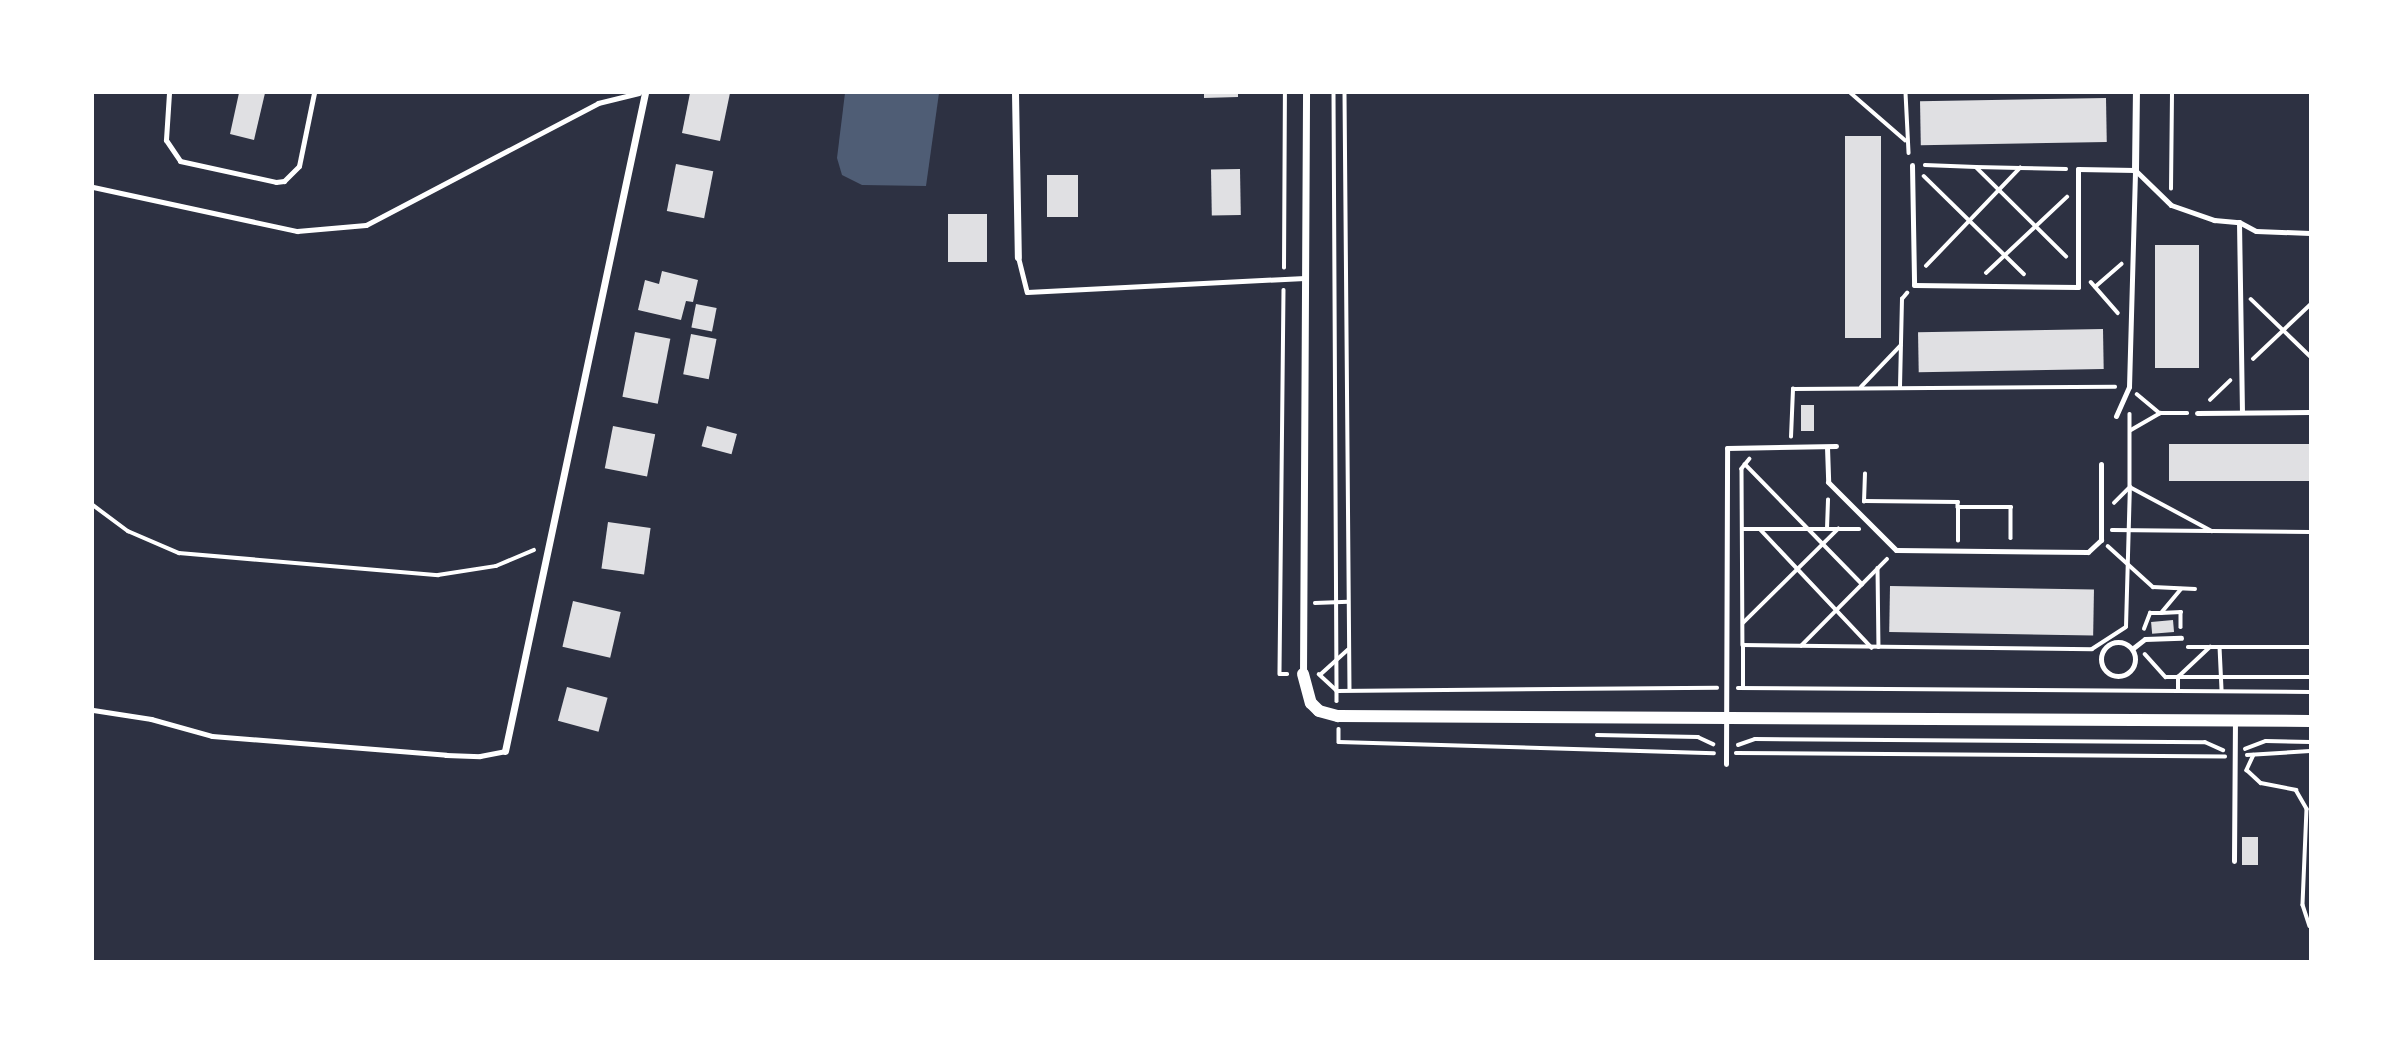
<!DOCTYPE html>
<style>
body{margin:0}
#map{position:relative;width:2403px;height:1054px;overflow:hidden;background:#2d3142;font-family:"Noto Sans",sans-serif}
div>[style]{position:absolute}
.water>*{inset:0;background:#4f5d75}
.building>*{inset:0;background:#e0e0e3;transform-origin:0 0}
.path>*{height:3.5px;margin:-1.75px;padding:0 1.75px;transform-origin:1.75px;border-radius:1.75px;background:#fff}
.service>*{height:5px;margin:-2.5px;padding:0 2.5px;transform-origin:2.5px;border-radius:2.5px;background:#fff}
.service>.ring{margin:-2.5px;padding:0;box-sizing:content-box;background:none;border:5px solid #fff;border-radius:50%}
.minor>*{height:7px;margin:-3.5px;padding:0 3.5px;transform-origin:3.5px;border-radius:3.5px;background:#fff}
.tertiary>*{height:12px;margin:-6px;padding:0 6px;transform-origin:6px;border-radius:6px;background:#fff}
span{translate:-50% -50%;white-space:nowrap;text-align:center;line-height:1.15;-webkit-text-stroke:7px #fff;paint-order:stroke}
.frame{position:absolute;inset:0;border:94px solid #fff;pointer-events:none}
</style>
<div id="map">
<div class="water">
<i style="clip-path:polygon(845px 93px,939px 93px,926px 186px,862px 185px,842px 175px,837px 158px)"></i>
</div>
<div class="building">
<i style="clip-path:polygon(239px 93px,265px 93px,254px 140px,230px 134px)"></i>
<i style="clip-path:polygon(690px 93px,730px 93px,720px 141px,682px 133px)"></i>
<i style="clip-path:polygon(1204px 93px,1238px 93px,1238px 97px,1204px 98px)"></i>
<i style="left:2106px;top:98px;width:44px;height:186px;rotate:89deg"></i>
<i style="left:1845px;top:136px;width:36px;height:202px"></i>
<i style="left:676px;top:164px;width:38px;height:48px;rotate:11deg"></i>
<i style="left:1240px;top:169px;width:46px;height:29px;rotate:89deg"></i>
<i style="left:1047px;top:175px;width:31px;height:42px"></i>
<i style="left:948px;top:214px;width:39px;height:48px"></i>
<i style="left:2155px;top:245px;width:44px;height:123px"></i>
<i style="clip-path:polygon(662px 271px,698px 280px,693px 302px,686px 301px,681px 320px,638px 310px,645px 280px,659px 284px)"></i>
<i style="left:696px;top:304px;width:21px;height:24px;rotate:11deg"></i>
<i style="left:2103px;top:329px;width:40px;height:185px;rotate:89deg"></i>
<i style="left:635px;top:332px;width:36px;height:66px;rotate:11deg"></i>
<i style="left:691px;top:334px;width:26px;height:41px;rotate:11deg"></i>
<i style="left:1801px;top:405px;width:13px;height:26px"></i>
<i style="left:613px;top:426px;width:43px;height:43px;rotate:11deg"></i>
<i style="left:707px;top:426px;width:31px;height:21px;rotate:15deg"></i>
<i style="left:2169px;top:444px;width:141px;height:37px"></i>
<i style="left:608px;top:522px;width:43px;height:47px;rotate:8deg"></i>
<i style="left:1890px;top:586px;width:204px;height:46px;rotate:1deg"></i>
<i style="left:573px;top:601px;width:49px;height:47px;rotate:13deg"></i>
<i style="left:2173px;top:620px;width:12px;height:22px;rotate:85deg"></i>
<i style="left:567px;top:687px;width:42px;height:35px;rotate:15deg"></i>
<i style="left:2258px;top:837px;width:28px;height:16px;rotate:90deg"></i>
</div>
<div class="path">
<i style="left:1334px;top:93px;width:598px;rotate:89.71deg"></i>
<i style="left:1337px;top:691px;width:380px;rotate:-0.5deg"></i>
<i style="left:1345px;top:93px;width:597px;rotate:89.52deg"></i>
<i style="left:1851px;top:93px;width:72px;rotate:41deg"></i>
<i style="left:1906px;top:93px;width:60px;rotate:87.1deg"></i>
<i style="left:1925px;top:165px;width:51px;rotate:2.2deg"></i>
<i style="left:1976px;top:167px;width:127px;rotate:44.7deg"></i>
<i style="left:1976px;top:167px;width:44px;rotate:1.3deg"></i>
<i style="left:1924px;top:176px;width:140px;rotate:44.4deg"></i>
<i style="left:2171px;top:189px;width:96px;rotate:-89.4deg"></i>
<i style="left:1926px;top:266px;width:136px;rotate:-46.2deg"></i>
<i style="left:2020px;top:168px;width:46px;rotate:1.2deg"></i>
<i style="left:1284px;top:268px;width:175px;rotate:-89.7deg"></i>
<i style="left:1986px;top:273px;width:111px;rotate:-43.2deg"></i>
<i style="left:2091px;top:282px;width:41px;rotate:48.9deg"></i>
<i style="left:2095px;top:287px;width:35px;rotate:-41deg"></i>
<i style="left:1284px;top:290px;width:384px;rotate:90.6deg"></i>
<i style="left:1280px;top:674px;width:7px"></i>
<i style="left:2251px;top:299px;width:82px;rotate:44deg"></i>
<i style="left:2253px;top:359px;width:79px;rotate:-43.5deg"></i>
<i style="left:1861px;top:387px;width:57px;rotate:-46.4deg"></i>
<i style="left:1900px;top:387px;width:88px;rotate:-88.7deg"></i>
<i style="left:1902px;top:299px;width:8px;rotate:-50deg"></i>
<i style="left:2137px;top:394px;width:30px;rotate:40deg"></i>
<i style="left:2210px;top:400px;width:28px;rotate:-44deg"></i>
<i style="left:2130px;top:414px;width:73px;rotate:90deg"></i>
<i style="left:2130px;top:487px;width:93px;rotate:28.2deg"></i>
<i style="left:2212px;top:531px;width:98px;rotate:0.6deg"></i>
<i style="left:2131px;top:430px;width:34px;rotate:-30deg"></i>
<i style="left:2160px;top:413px;width:27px"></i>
<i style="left:1791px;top:437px;width:48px;rotate:-87.6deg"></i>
<i style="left:1793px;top:389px;width:322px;rotate:-0.4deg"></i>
<i style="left:1750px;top:459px;width:13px;rotate:129deg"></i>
<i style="left:1742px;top:469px;width:176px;rotate:89.7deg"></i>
<i style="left:1743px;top:645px;width:349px;rotate:0.7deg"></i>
<i style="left:2092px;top:649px;width:40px;rotate:-32.9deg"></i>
<i style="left:2126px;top:627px;width:140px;rotate:-88.4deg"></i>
<i style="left:1745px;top:464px;width:168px;rotate:45.7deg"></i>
<i style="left:1864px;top:501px;width:94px;rotate:0.6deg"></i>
<i style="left:1958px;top:502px;width:5px;rotate:90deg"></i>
<i style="left:1864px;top:502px;width:28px;rotate:-88deg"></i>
<i style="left:2114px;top:503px;width:20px;rotate:-45deg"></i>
<i style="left:93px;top:505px;width:44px;rotate:36.6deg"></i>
<i style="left:128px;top:531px;width:56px;rotate:23.3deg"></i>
<i style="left:179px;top:553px;width:260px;rotate:4.9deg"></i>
<i style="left:438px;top:575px;width:59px;rotate:-8.8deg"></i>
<i style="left:496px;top:566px;width:41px;rotate:-22.8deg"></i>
<i style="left:1742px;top:529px;width:117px"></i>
<i style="left:1760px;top:529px;width:163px;rotate:46.7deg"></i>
<i style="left:1827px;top:529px;width:29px;rotate:-88deg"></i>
<i style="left:2112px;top:530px;width:98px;rotate:0.6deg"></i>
<i style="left:1958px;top:541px;width:34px;rotate:-90deg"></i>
<i style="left:1958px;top:507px;width:53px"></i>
<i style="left:2011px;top:507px;width:31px;rotate:90deg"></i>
<i style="left:2108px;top:546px;width:61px;rotate:42.3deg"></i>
<i style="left:2153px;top:587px;width:42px;rotate:2.7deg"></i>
<i style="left:1878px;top:568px;width:79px;rotate:89.3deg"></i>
<i style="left:1315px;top:603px;width:33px;rotate:-2deg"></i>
<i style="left:2161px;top:613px;width:20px;rotate:-3deg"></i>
<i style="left:2181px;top:612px;width:15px;rotate:90deg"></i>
<i style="left:1743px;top:623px;width:134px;rotate:-44.7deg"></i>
<i style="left:2144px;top:629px;width:17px;rotate:-69deg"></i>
<i style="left:2150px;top:613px;width:11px"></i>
<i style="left:2161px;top:613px;width:31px;rotate:-50deg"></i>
<i style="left:1801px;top:646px;width:122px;rotate:-45.3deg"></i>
<i style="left:2188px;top:647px;width:20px"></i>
<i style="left:2220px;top:647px;width:43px;rotate:87.3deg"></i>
<i style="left:2145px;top:654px;width:31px;rotate:48deg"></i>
<i style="left:2166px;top:677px;width:144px"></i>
<i style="left:1319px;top:674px;width:25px;rotate:43deg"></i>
<i style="left:1337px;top:691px;width:10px;rotate:90deg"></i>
<i style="left:1321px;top:674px;width:36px;rotate:-42deg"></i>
<i style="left:1738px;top:688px;width:572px;rotate:0.4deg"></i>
<i style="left:1743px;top:688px;width:43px;rotate:-90deg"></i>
<i style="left:2178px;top:690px;width:13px;rotate:-90deg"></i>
<i style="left:2178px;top:677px;width:44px;rotate:-43.2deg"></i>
<i style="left:2210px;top:647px;width:100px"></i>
<i style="left:1339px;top:729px;width:13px;rotate:90deg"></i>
<i style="left:1339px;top:742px;width:375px;rotate:1.7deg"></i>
<i style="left:1597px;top:735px;width:101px;rotate:1.1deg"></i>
<i style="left:1698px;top:737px;width:17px;rotate:25deg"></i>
<i style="left:1738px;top:745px;width:18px;rotate:-19deg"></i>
<i style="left:1755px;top:739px;width:450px;rotate:0.4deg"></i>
<i style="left:2205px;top:742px;width:20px;rotate:24deg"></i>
<i style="left:2245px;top:749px;width:22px;rotate:-21deg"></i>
<i style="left:2266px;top:741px;width:44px;rotate:1.3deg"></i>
<i style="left:1736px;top:753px;width:489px;rotate:0.4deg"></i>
<i style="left:2247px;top:755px;width:63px;rotate:-3.6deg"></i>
<i style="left:2254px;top:755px;width:17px;rotate:115deg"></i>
<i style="left:2247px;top:770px;width:19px;rotate:43deg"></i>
<i style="left:2261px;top:783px;width:36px;rotate:11deg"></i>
<i style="left:2296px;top:790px;width:22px;rotate:60deg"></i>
<i style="left:2307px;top:809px;width:96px;rotate:92.4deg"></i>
<i style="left:2303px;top:905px;width:22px;rotate:72deg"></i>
</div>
<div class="service">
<i style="left:169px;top:93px;width:47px;rotate:93.7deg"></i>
<i style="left:166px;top:140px;width:25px;rotate:56deg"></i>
<i style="left:180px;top:161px;width:98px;rotate:12.3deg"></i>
<i style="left:276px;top:182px;width:8px;rotate:-7deg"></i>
<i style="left:284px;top:181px;width:21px;rotate:-45deg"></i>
<i style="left:299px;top:166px;width:75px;rotate:-78.4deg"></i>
<i style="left:1912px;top:165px;width:120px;rotate:89deg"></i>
<i style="left:1914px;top:285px;width:164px;rotate:0.7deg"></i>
<i style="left:2078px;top:287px;width:118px;rotate:-90deg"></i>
<i style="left:2078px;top:169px;width:57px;rotate:1deg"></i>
<i style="left:2135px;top:170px;width:50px;rotate:44.2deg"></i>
<i style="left:2171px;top:205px;width:46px;rotate:19.2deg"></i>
<i style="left:2214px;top:220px;width:25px;rotate:5deg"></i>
<i style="left:2239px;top:222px;width:19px;rotate:28deg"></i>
<i style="left:2256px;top:231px;width:54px;rotate:2.1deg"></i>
<i style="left:93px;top:187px;width:209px;rotate:12.2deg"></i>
<i style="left:297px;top:231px;width:69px;rotate:-5deg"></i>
<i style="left:366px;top:225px;width:262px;rotate:-27.7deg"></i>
<i style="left:598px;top:103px;width:42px;rotate:-13.7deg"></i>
<i style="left:2239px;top:222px;width:190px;rotate:89.1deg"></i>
<i style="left:1018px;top:257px;width:36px;rotate:76deg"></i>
<i style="left:1027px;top:292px;width:278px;rotate:-2.9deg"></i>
<i style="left:2197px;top:413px;width:113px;rotate:-0.5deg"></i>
<i style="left:2116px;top:416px;width:32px;rotate:-66deg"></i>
<i style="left:2129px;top:387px;width:217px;rotate:-88.4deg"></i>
<i style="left:1827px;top:447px;width:35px;rotate:88deg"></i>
<i style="left:1828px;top:482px;width:96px;rotate:45deg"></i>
<i style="left:1896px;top:550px;width:192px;rotate:0.6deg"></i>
<i style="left:2088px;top:552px;width:18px;rotate:-43deg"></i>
<i style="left:2101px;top:540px;width:76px;rotate:-90deg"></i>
<i class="ring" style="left:2101px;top:642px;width:29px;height:29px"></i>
<i style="left:2132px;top:649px;width:16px;rotate:-38deg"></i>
<i style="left:2145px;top:639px;width:36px;rotate:-2deg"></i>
<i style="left:93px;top:710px;width:59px;rotate:8.8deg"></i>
<i style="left:151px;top:719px;width:63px;rotate:15.6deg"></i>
<i style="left:212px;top:736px;width:235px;rotate:4.6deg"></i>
<i style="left:446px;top:755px;width:34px;rotate:2deg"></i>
<i style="left:480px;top:756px;width:25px;rotate:-11deg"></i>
<i style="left:1726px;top:764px;width:316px;rotate:-89.8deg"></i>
<i style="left:1727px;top:448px;width:109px;rotate:-1.1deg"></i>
<i style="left:2234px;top:861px;width:138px;rotate:-89.6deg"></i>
</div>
<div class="minor">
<i style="left:1015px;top:93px;width:164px;rotate:89deg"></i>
<i style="left:2135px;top:170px;width:77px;rotate:-89.3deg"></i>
<i style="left:1303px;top:674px;width:581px;rotate:-89.7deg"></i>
<i style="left:505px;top:751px;width:673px;rotate:-77.99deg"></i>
</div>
<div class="tertiary">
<i style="left:1303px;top:674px;width:30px;rotate:75deg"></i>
<i style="left:1311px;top:703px;width:11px;rotate:45deg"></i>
<i style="left:1319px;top:711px;width:20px;rotate:15deg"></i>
<i style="left:1338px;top:716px;width:972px;rotate:0.29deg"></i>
</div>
<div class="frame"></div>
</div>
